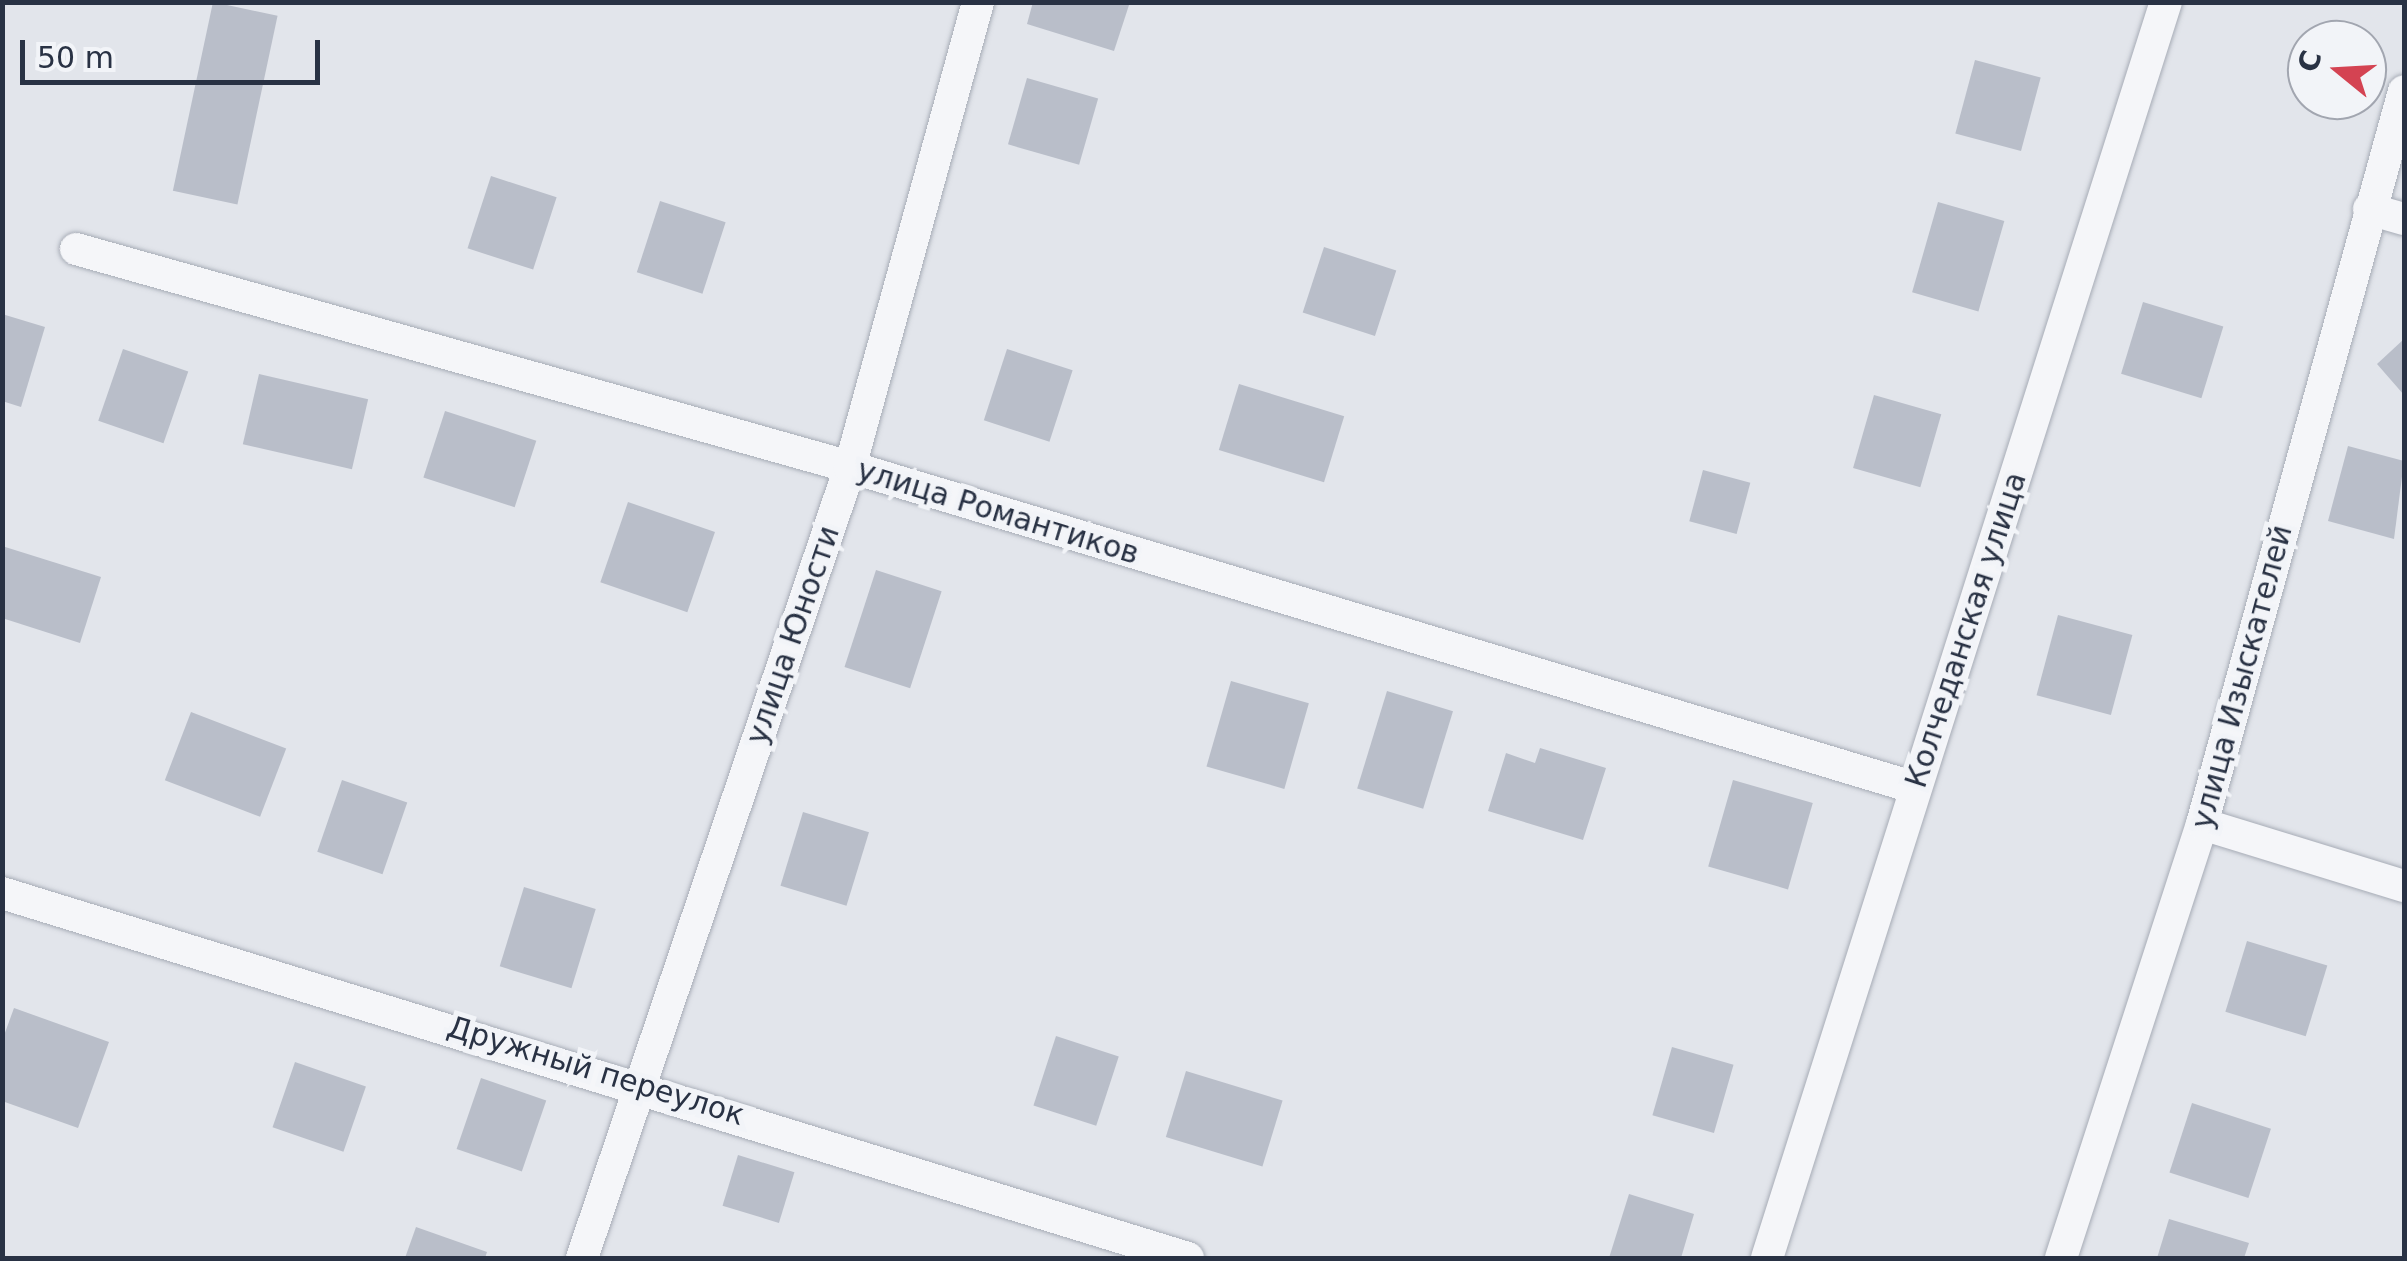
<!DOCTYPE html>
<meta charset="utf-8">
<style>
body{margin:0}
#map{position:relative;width:2407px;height:1261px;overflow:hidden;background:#e2e5eb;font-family:"DejaVu Sans",sans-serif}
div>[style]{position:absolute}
.building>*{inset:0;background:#b9bec9;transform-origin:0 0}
.roads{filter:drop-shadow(0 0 2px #a7acb6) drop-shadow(0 0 2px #a7acb6)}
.minor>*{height:32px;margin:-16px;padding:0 16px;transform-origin:16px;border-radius:16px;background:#f5f6f9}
span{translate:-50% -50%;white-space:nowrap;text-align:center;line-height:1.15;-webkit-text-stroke:10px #f2f4f8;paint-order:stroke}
.street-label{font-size:30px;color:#293244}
.frame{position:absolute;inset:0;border:5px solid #293244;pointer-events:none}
.north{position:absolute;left:2287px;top:20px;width:100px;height:100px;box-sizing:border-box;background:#f2f4f8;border:2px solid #a2a6b0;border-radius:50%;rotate:288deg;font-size:28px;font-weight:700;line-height:40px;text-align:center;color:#293244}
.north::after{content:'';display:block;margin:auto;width:35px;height:45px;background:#d44352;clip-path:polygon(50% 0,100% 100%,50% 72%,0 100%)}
.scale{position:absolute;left:20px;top:40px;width:300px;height:45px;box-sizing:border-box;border:5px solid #293244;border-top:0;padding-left:12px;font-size:30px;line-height:35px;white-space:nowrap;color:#293244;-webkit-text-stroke:8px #f2f4f8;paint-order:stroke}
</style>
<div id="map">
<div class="building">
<i style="left:213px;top:2px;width:66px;height:193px;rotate:12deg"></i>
<i style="clip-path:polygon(1033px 2px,1130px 2px,1114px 51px,1027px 24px)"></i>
<i style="left:1975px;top:60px;width:68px;height:76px;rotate:15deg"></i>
<i style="left:1027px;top:78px;width:74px;height:69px;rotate:16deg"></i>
<i style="left:491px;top:176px;width:69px;height:76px;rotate:18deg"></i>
<i style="left:660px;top:201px;width:69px;height:75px;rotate:18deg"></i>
<i style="left:1938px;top:202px;width:69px;height:94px;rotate:16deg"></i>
<i style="left:1324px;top:247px;width:76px;height:69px;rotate:18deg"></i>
<i style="left:2143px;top:302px;width:84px;height:75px;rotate:17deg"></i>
<i style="clip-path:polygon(2px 314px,45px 327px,21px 407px,2px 401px)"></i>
<i style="clip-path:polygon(2404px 339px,2404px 395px,2377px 364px)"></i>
<i style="left:123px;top:349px;width:69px;height:76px;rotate:19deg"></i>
<i style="left:1007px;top:349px;width:69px;height:75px;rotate:18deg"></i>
<i style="left:259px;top:374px;width:112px;height:72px;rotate:13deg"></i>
<i style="left:1239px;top:384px;width:110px;height:69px;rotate:17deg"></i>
<i style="left:1874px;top:395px;width:70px;height:76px;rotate:16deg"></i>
<i style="left:445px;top:411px;width:96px;height:70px;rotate:18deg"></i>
<i style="clip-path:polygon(2348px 446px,2404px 461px,2394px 539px,2328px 521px)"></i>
<i style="left:1703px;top:470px;width:49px;height:53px;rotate:15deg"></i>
<i style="left:628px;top:502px;width:92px;height:85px;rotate:19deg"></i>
<i style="clip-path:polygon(2px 546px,101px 577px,80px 643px,2px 618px)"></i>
<i style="left:876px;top:570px;width:69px;height:102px;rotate:18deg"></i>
<i style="left:2058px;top:615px;width:77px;height:83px;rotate:15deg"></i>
<i style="left:1231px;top:681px;width:81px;height:89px;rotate:16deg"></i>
<i style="left:1387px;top:691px;width:69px;height:102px;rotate:17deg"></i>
<i style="left:191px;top:712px;width:102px;height:73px;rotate:21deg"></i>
<i style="clip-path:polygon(1540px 748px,1606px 768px,1583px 840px,1488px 811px,1506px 753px,1535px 763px)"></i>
<i style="left:342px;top:780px;width:69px;height:76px;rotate:19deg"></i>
<i style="left:1733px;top:780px;width:83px;height:90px;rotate:16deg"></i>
<i style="left:803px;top:812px;width:69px;height:77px;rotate:17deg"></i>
<i style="left:524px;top:887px;width:75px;height:83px;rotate:17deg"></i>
<i style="left:2247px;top:941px;width:84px;height:74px;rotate:17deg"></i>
<i style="clip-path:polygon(14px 1008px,109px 1042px,78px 1128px,2px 1101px,2px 1041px)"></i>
<i style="left:1056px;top:1036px;width:66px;height:73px;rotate:18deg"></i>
<i style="left:1672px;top:1047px;width:64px;height:71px;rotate:16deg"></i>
<i style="left:295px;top:1062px;width:75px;height:69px;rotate:19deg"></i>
<i style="left:1186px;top:1071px;width:101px;height:69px;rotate:17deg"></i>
<i style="left:481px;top:1078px;width:69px;height:75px;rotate:19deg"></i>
<i style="left:2192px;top:1103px;width:83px;height:73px;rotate:18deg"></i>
<i style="left:738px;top:1155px;width:59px;height:53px;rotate:17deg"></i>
<i style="clip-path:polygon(1629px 1194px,1694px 1214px,1681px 1258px,1609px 1258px)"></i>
<i style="clip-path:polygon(2169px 1219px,2249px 1243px,2244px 1258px,2157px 1258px)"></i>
<i style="clip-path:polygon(416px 1227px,487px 1252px,485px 1258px,405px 1258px)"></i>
</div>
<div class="roads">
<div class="minor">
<i style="left:2369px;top:209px;width:36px;rotate:16deg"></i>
<i style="left:76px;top:249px;width:804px;rotate:15.73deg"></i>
<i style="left:850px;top:467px;width:1113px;rotate:16.76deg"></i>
<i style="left:2202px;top:824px;width:211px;rotate:17.1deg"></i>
<i style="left:2px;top:893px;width:1241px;rotate:17.11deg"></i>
<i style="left:582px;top:1258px;width:835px;rotate:-71.28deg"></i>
<i style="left:850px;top:467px;width:482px;rotate:-74.6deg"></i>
<i style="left:1767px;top:1258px;width:1318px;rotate:-72.38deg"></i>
<i style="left:2061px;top:1258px;width:456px;rotate:-72deg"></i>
<i style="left:2202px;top:824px;width:760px;rotate:-74.59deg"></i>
</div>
</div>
<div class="street-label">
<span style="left:998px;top:512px;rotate:17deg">улица Романтиков</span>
<span style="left:1966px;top:630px;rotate:-72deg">Колчеданская улица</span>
<span style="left:793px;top:635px;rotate:-71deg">улица Юности</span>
<span style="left:2242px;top:677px;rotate:-75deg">улица Изыскателей</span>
<span style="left:596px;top:1071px;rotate:17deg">Дружный переулок</span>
</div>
<div class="frame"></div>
<div class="north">С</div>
<div class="scale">50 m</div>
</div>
